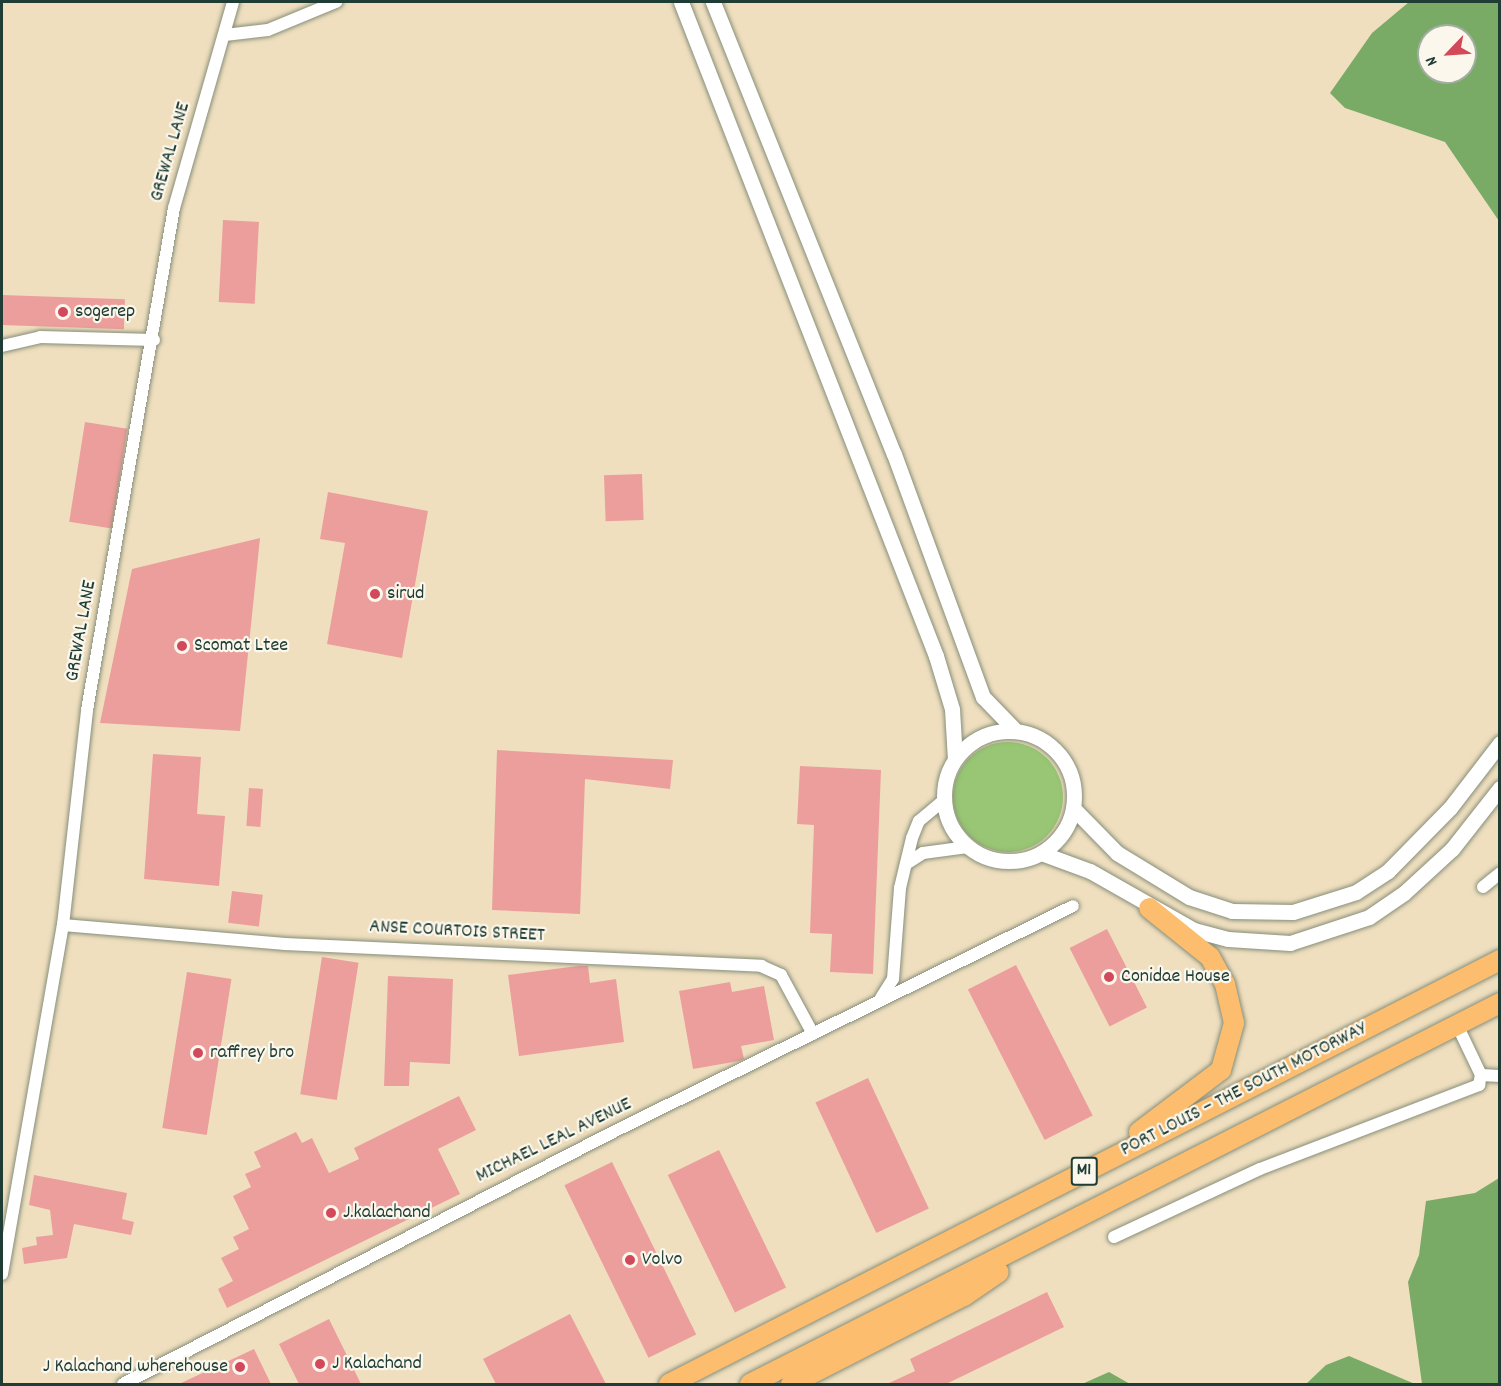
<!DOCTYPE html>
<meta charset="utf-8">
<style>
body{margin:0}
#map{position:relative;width:1501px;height:1386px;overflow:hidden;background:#efdfbf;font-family:Dekko,sans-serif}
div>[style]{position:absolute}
.green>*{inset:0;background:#98c674}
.round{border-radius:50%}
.forest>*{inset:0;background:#7aab66}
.building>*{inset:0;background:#ec9e9c;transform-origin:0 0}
.roads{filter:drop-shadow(0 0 2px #878e7a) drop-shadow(0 0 2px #878e7a)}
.minor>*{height:12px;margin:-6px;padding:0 6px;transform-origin:6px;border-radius:6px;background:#fff}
.tertiary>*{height:15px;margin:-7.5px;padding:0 7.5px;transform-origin:7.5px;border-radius:7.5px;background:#fff}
.tertiary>.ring{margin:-7.5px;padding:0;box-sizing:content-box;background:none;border:15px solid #fff;border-radius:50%}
.trunk>*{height:20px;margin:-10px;padding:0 10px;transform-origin:10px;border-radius:10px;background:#fcbd6f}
.dots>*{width:16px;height:16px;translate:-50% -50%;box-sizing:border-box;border:3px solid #fbf7ec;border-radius:50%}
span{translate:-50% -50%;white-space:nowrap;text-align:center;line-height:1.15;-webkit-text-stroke:4.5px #fbf7ec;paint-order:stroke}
.shield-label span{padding:2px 4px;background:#fbf7ec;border:2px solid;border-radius:4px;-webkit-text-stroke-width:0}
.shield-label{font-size:18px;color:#1f3d34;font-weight:700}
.street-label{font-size:20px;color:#1f3d34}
.poi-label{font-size:20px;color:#1f3d34}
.left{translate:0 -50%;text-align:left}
.right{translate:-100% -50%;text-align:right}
.frame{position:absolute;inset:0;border:3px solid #1f3d34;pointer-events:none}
.north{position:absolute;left:1417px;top:24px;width:60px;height:60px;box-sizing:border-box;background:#fbf7ec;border:2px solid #a3ada2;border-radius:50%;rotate:245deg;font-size:16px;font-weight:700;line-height:24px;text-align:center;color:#1f3d34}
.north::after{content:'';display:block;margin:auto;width:21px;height:27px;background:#d1495b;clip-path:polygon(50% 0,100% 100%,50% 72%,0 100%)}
</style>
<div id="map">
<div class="green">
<i class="round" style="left:953px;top:742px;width:110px;height:110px"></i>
</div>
<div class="forest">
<i style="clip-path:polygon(evenodd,1409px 2px,1499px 2px,1499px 221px,1445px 142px,1345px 108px,1330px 93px,1372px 33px,1409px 2px,1429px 36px,1465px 36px,1465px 72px,1429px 72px,1429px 36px)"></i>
<i style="clip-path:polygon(1499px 1178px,1499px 1384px,1422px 1384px,1408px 1282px,1419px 1255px,1426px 1201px,1475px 1193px)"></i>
<i style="clip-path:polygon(1349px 1356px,1415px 1384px,1306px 1384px,1326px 1365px)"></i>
<i style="clip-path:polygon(1109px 1372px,1130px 1384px,1082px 1384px)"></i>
</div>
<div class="building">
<i style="left:223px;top:220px;width:36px;height:82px;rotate:3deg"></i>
<i style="left:2px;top:295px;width:123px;height:30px;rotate:2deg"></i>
<i style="left:85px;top:422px;width:43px;height:101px;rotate:9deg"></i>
<i style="left:642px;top:474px;width:46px;height:38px;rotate:88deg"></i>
<i style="clip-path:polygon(328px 492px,428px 511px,402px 658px,327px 644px,345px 543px,320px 539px)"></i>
<i style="clip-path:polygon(260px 538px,240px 731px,100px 723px,132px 569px)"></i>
<i style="clip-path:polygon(497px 750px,673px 760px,670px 789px,585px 779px,580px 914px,492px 910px)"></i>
<i style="clip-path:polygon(153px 754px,201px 757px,197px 814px,225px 816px,219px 886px,144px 879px)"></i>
<i style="clip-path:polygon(800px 766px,881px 770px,873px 974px,830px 972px,832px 934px,810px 933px,814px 825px,797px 824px)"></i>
<i style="left:249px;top:788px;width:14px;height:38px;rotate:4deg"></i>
<i style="left:232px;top:891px;width:31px;height:32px;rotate:7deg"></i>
<i style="left:1107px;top:929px;width:88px;height:42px;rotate:63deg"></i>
<i style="left:322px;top:957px;width:37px;height:139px;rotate:9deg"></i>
<i style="left:1016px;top:965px;width:169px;height:54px;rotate:63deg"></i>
<i style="clip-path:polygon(578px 966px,588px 966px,590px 983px,616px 979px,624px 1042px,519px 1056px,508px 975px)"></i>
<i style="left:187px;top:972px;width:45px;height:158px;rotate:9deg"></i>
<i style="clip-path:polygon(388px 976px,453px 979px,450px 1064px,410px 1062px,409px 1086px,384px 1086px)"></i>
<i style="clip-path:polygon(730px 982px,732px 992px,764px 986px,774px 1040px,741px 1046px,744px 1059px,739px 1061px,693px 1069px,679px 991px)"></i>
<i style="left:868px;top:1078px;width:144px;height:58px;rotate:65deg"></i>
<i style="clip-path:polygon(459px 1096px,476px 1130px,438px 1149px,460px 1194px,227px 1308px,218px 1289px,233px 1281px,221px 1258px,239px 1249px,233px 1237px,249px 1229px,233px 1196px,251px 1187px,245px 1174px,261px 1167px,254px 1152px,296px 1132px,302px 1143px,312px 1138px,329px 1173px,359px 1159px,354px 1148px)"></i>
<i style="left:719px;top:1150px;width:153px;height:57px;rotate:64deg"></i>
<i style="left:612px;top:1162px;width:192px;height:53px;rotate:64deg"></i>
<i style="clip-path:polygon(34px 1175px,127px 1193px,122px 1219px,134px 1222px,131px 1235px,74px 1224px,67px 1258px,24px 1264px,22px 1248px,37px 1245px,36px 1237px,53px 1235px,50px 1210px,29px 1205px)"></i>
<i style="clip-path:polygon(1047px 1292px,1064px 1327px,946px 1384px,887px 1384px,915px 1371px,910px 1359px)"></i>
<i style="clip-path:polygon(570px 1314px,606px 1384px,496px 1384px,483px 1359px)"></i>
<i style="clip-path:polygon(329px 1319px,361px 1384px,299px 1384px,279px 1344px)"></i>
<i style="clip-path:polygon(254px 1349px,271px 1384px,179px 1384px)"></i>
</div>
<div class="roads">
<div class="minor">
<i style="left:225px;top:35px;width:43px;rotate:-6.6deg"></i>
<i style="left:268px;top:30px;width:74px;rotate:-22.4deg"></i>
<i style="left:2px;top:346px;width:39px;rotate:-13deg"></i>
<i style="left:40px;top:337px;width:114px;rotate:1.5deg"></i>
<i style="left:906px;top:864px;width:20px;rotate:-33deg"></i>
<i style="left:923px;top:853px;width:45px;rotate:-7.6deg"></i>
<i style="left:1483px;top:887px;width:22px;rotate:-39deg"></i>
<i style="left:63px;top:925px;width:223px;rotate:4.9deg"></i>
<i style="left:285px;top:944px;width:477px;rotate:2.6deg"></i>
<i style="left:761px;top:966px;width:22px;rotate:24deg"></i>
<i style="left:781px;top:975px;width:67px;rotate:61.5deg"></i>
<i style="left:881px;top:998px;width:22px;rotate:-58deg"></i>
<i style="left:893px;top:979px;width:91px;rotate:-85.6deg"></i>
<i style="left:900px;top:888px;width:51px;rotate:-76.5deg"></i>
<i style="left:912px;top:838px;width:18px;rotate:-68deg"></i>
<i style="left:919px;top:821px;width:33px;rotate:-40deg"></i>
<i style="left:1481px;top:1075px;width:19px;rotate:3deg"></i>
<i style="left:1114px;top:1237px;width:161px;rotate:-25deg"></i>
<i style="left:1260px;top:1169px;width:235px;rotate:-21deg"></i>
<i style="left:1479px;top:1085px;width:10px;rotate:-79deg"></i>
<i style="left:1481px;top:1075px;width:55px;rotate:-115.6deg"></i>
<i style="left:2px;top:1274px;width:354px;rotate:-80.1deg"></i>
<i style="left:63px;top:925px;width:216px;rotate:-83.6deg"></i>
<i style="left:87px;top:710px;width:509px;rotate:-80.17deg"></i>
<i style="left:174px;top:208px;width:214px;rotate:-74deg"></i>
<i style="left:123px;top:1384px;width:553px;rotate:-27.21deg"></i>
<i style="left:615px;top:1131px;width:510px;rotate:-26.16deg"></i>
</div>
<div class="tertiary">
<i style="left:681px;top:2px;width:702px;rotate:68.7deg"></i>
<i style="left:936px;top:656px;width:55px;rotate:73.2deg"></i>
<i style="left:952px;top:709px;width:50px;rotate:86.6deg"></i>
<i style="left:713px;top:2px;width:487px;rotate:68.2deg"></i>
<i style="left:894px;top:454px;width:259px;rotate:69.9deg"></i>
<i style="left:983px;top:697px;width:47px;rotate:45.9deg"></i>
<i class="ring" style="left:944px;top:731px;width:115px;height:115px"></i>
<i style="left:1073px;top:808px;width:63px;rotate:45.6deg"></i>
<i style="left:1117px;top:853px;width:84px;rotate:31.4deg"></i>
<i style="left:1189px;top:897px;width:45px;rotate:18deg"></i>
<i style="left:1232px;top:911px;width:61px;rotate:0.9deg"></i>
<i style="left:1293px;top:912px;width:66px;rotate:-17.6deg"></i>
<i style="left:1356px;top:892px;width:38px;rotate:-33deg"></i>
<i style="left:1388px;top:871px;width:88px;rotate:-45.5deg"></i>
<i style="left:1450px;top:808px;width:82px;rotate:-52.4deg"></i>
<i style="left:1041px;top:853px;width:52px;rotate:20.2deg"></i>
<i style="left:1090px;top:871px;width:120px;rotate:29.6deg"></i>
<i style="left:1194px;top:930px;width:35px;rotate:15deg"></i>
<i style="left:1228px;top:939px;width:62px;rotate:3.7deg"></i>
<i style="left:1290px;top:943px;width:83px;rotate:-18.2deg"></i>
<i style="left:1369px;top:917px;width:42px;rotate:-34.4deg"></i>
<i style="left:1404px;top:893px;width:65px;rotate:-42.5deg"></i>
<i style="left:1452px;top:849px;width:78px;rotate:-51.8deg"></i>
</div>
<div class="trunk">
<i style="left:1139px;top:1132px;width:103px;rotate:-37.1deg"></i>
<i style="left:1221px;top:1070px;width:49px;rotate:-74.5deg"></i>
<i style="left:1234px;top:1023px;width:40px;rotate:-103deg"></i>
<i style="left:1225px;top:984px;width:31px;rotate:-119deg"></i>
<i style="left:1210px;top:957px;width:78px;rotate:-141.2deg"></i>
<i style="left:669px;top:1384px;width:933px;rotate:-27.03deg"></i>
<i style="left:750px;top:1384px;width:841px;rotate:-26.93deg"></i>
<i style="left:791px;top:1384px;width:194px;rotate:-27deg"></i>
<i style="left:964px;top:1296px;width:42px;rotate:-34.4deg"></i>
</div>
</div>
<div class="dots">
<i style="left:63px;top:312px;background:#d1495b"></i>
<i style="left:375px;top:594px;background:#d1495b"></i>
<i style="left:182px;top:646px;background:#d1495b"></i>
<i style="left:1109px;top:977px;background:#d1495b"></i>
<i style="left:198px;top:1053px;background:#d1495b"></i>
<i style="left:331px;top:1213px;background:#d1495b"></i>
<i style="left:630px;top:1260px;background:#d1495b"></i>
<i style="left:320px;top:1364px;background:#d1495b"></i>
<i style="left:240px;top:1367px;background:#d1495b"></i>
</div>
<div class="shield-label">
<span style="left:1084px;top:1171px">M1</span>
</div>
<div class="street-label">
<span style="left:171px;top:152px;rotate:-74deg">GREWAL LANE</span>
<span style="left:82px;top:631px;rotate:-80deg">GREWAL LANE</span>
<span style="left:457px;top:932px;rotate:3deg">ANSE COURTOIS STREET</span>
<span style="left:1244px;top:1090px;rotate:-27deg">PORT LOUIS – THE SOUTH MOTORWAY</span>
<span style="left:554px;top:1141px;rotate:-26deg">MICHAEL LEAL AVENUE</span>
</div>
<div class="poi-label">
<span class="left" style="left:75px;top:312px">sogerep</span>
<span class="left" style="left:387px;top:594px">sirud</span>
<span class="left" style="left:194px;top:646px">Scomat Ltee</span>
<span class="left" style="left:1121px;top:977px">Conidae House</span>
<span class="left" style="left:210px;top:1053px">raffrey bro</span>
<span class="left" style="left:343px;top:1213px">J.kalachand</span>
<span class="left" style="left:642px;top:1260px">Volvo</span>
<span class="left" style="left:332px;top:1364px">J Kalachand</span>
<span class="right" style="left:228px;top:1367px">J Kalachand wherehouse</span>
</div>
<div class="frame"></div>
<div class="north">N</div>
</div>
